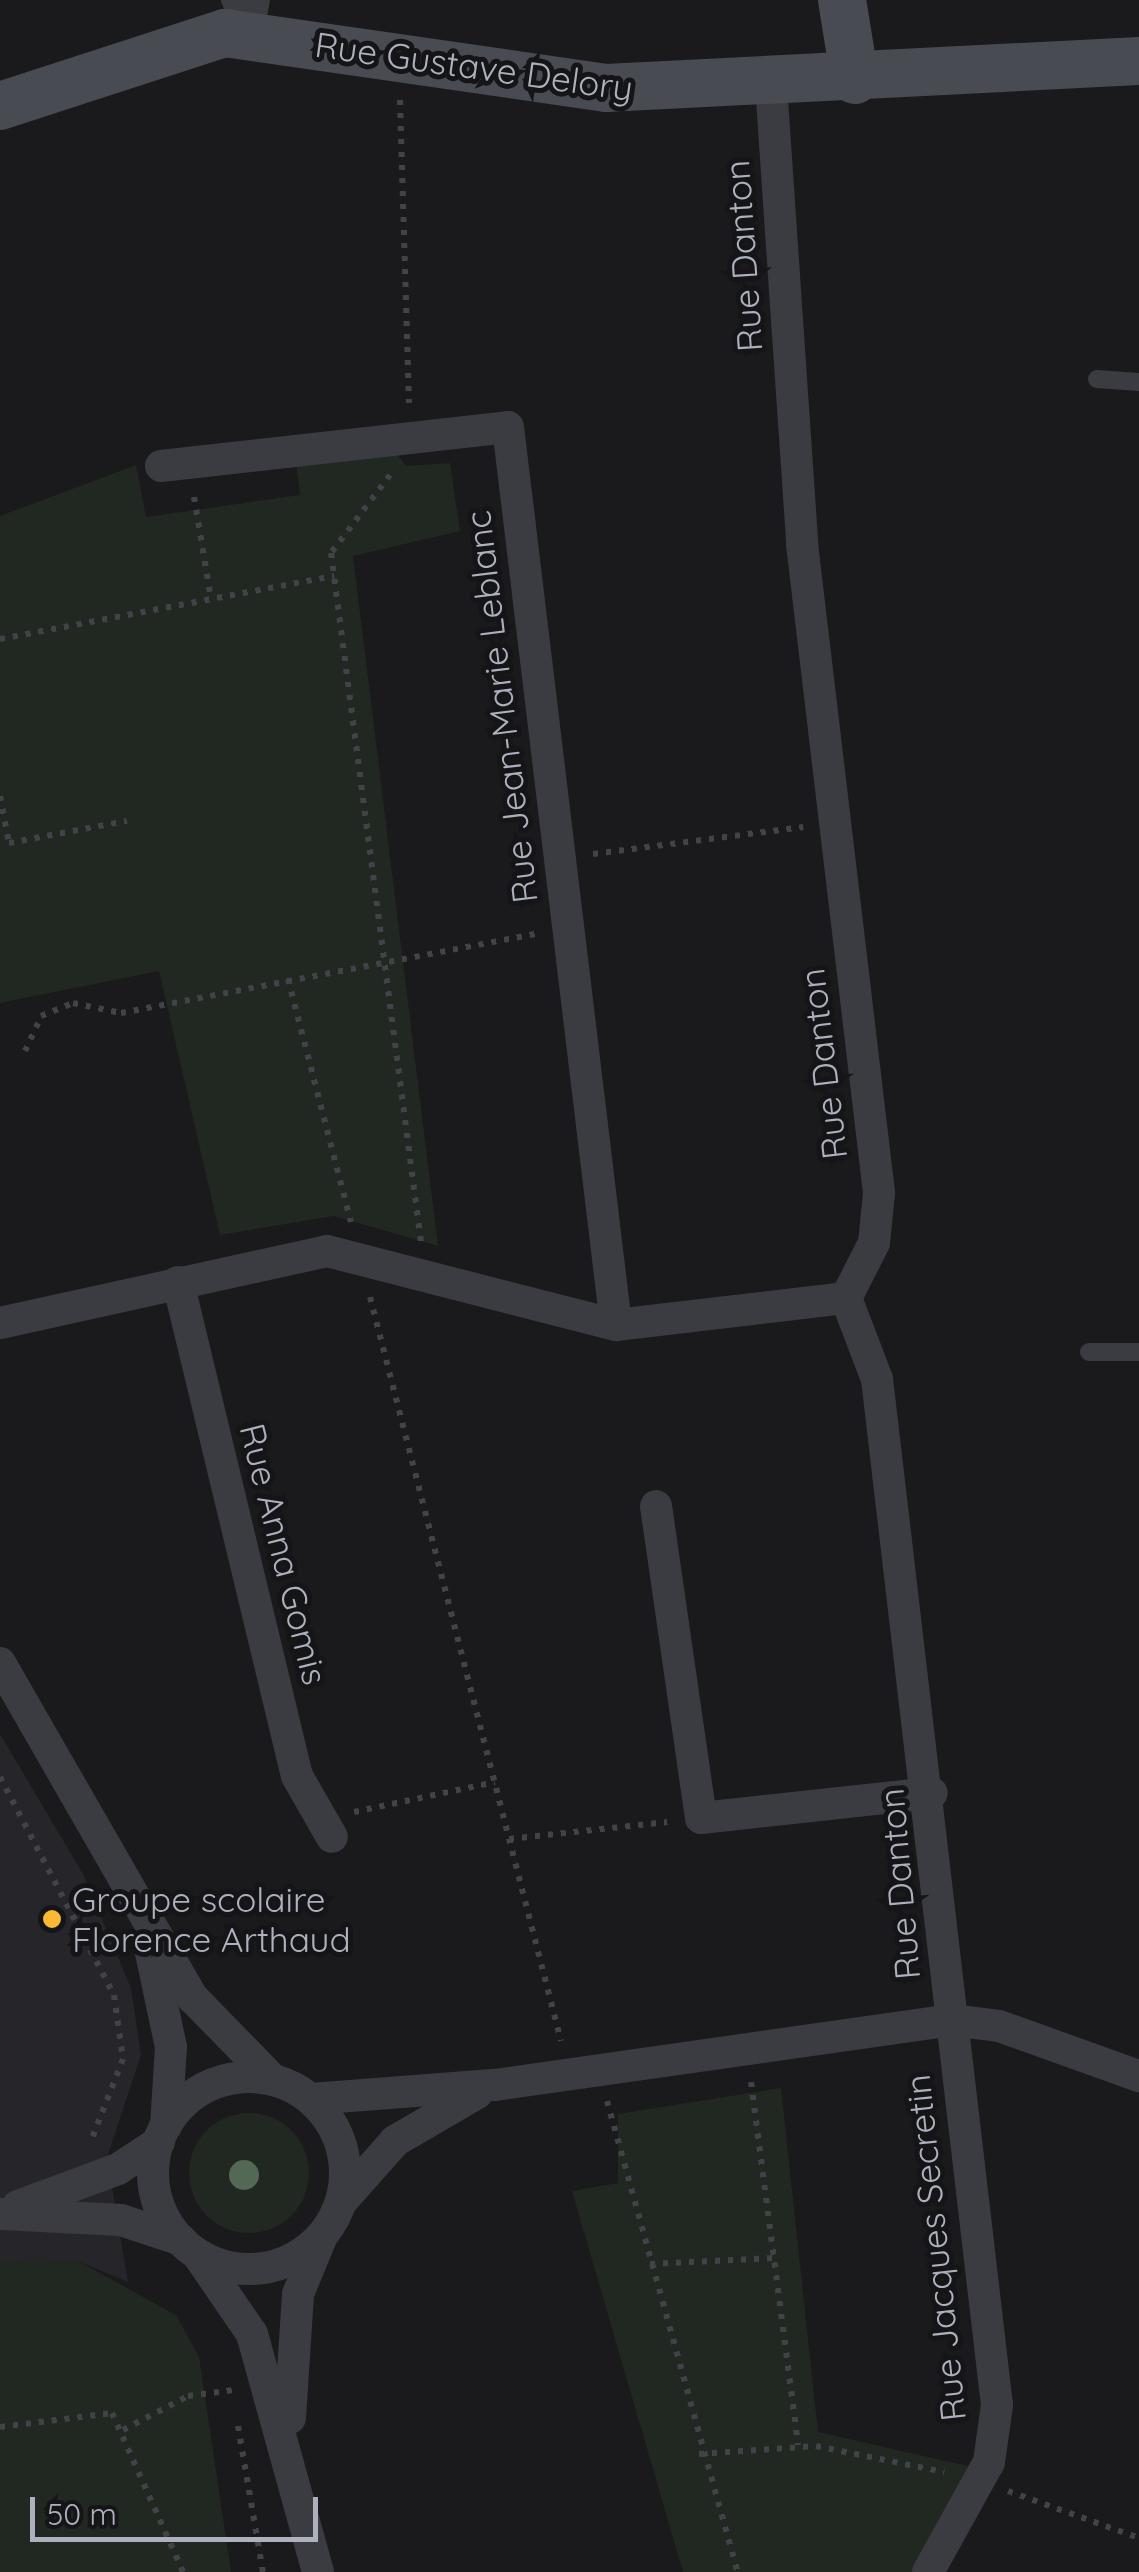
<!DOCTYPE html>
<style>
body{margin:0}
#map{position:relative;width:1139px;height:2572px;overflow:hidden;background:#1a1a1d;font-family:Quicksand,sans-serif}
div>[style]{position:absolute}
.built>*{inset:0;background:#26262a}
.green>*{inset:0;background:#202821}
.round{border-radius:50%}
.path>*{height:6px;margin-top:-3px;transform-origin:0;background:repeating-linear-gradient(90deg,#414349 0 5px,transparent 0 13px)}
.lane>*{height:18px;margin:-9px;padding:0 9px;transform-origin:9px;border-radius:9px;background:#3b3c42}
.street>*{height:32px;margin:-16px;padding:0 16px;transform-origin:16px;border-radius:16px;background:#3b3c42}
.street>.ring{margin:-16px;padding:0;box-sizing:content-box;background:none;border:32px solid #3b3c42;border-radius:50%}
.secondary>*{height:48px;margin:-24px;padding:0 24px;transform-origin:24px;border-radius:24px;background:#494b52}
.trees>*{width:30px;height:30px;margin:-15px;border-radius:50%;background:#546856}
.dots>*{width:28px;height:28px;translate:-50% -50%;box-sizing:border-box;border:5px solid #151518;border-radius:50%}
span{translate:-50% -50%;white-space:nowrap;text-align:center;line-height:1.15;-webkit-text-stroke:10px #151518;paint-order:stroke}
.street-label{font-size:35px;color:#acb1bd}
.poi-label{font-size:35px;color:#acb1bd}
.left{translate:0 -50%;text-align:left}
.scale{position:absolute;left:30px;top:2497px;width:288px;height:45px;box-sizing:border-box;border:5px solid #acb1bd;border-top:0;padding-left:12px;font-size:30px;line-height:35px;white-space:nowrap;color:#acb1bd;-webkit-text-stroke:8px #151518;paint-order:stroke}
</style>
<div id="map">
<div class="built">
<i style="clip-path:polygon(0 1734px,83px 1874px,131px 1988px,141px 2055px,107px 2158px,128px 2282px,78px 2261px,0 2263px)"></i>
</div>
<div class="green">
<i style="clip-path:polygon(395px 452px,406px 466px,450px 463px,460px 531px,353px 556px,438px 1246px,334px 1216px,220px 1235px,159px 971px,0 1003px,0 516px,136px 465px,146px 517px,300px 495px,296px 462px)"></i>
<i style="clip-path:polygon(781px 2088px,818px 2432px,972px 2467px,914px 2572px,683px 2572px,572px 2191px,618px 2183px,618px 2114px)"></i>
<i class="round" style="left:189px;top:2113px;width:120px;height:120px"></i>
<i style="clip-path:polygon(31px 2258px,78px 2261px,176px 2315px,199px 2357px,231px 2572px,0 2572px,0 2263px)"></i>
</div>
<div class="path">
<i style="left:400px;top:100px;width:303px;rotate:88.3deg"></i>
<i style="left:390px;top:475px;width:98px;rotate:127.1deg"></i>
<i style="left:331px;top:553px;width:695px;rotate:82.56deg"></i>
<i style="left:194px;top:497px;width:103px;rotate:80.5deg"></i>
<i style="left:0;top:639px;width:340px;rotate:-10.7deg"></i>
<i style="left:0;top:796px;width:48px;rotate:79.2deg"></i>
<i style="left:9px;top:843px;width:120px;rotate:-10.6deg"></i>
<i style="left:593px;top:854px;width:212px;rotate:-7.3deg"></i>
<i style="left:288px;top:979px;width:251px;rotate:75.5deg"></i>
<i style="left:25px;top:1051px;width:38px;rotate:-65deg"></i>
<i style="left:41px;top:1016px;width:35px;rotate:-22deg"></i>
<i style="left:73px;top:1003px;width:49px;rotate:11.8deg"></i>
<i style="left:121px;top:1013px;width:423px;rotate:-10.8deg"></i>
<i style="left:370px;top:1297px;width:768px;rotate:75.6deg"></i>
<i style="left:0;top:1777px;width:246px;rotate:62.4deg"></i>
<i style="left:114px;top:1995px;width:65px;rotate:82deg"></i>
<i style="left:123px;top:2059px;width:90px;rotate:111.4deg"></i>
<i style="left:354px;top:1812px;width:144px;rotate:-12deg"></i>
<i style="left:509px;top:1839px;width:159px;rotate:-6.1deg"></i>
<i style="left:751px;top:2082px;width:366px;rotate:82.6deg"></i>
<i style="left:607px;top:2101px;width:489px;rotate:74.5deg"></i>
<i style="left:650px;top:2264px;width:124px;rotate:-2.8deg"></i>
<i style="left:238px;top:2426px;width:148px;rotate:80.3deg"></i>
<i style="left:0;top:2427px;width:113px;rotate:-7.1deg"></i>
<i style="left:112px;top:2413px;width:174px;rotate:65.9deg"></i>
<i style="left:123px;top:2430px;width:73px;rotate:-27.6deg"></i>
<i style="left:188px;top:2396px;width:46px;rotate:-7.4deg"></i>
<i style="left:699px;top:2454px;width:117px;rotate:-3.9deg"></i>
<i style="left:816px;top:2446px;width:131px;rotate:11.5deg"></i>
<i style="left:1008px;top:2491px;width:139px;rotate:19.7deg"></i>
</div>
<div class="lane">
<i style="left:230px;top:0;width:33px;rotate:65deg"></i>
<i style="left:1097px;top:379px;width:42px;rotate:4.1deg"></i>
<i style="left:1089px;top:1352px;width:50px"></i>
</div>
<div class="street">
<i style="left:247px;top:35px;width:36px;rotate:-79deg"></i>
<i style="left:771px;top:85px;width:460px;rotate:86.1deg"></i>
<i style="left:802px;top:544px;width:654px;rotate:83.23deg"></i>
<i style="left:879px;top:1193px;width:50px;rotate:95.7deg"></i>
<i style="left:874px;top:1243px;width:62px;rotate:117deg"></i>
<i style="left:161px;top:466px;width:349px;rotate:-6.4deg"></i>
<i style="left:508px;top:427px;width:904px;rotate:83.14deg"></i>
<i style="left:178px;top:1282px;width:508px;rotate:76.46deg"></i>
<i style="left:297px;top:1776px;width:70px;rotate:60.2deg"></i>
<i style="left:846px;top:1298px;width:87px;rotate:69.1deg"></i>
<i style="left:877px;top:1379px;width:1033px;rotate:83.33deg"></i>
<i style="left:997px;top:2405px;width:58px;rotate:98deg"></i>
<i style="left:989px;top:2462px;width:126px;rotate:119deg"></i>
<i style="left:0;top:1323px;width:335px;rotate:-12.4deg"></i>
<i style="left:327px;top:1251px;width:298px;rotate:14.4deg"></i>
<i style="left:616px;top:1325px;width:232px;rotate:-6.7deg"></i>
<i style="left:656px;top:1506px;width:315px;rotate:81.8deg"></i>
<i style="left:701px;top:1818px;width:232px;rotate:-6.2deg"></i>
<i style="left:0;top:1663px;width:387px;rotate:60.1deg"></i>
<i style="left:193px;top:1998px;width:113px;rotate:45.7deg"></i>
<i style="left:151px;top:1953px;width:96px;rotate:78deg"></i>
<i style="left:171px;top:2047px;width:79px;rotate:93.6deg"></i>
<i class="ring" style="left:153px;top:2077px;width:160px;height:160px"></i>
<i style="left:311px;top:2099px;width:185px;rotate:-4.4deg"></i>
<i style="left:495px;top:2085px;width:461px;rotate:-8.1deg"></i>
<i style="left:951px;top:2020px;width:48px;rotate:7.1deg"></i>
<i style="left:999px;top:2026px;width:149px;rotate:19.7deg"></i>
<i style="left:342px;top:2201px;width:80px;rotate:-48.5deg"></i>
<i style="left:395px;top:2141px;width:95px;rotate:-30.3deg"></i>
<i style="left:18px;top:2206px;width:107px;rotate:-20.3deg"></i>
<i style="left:118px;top:2169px;width:49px;rotate:-33.4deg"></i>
<i style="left:0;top:2214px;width:121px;rotate:2.8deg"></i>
<i style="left:121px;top:2220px;width:63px;rotate:18.4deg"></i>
<i style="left:198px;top:2255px;width:96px;rotate:55.6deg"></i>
<i style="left:252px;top:2334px;width:247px;rotate:74.5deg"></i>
<i style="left:290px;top:2418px;width:124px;rotate:-86.3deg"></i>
<i style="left:298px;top:2294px;width:61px;rotate:-67.7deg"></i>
</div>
<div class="secondary">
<i style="left:842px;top:0;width:81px;rotate:80.8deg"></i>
<i style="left:0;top:106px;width:237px;rotate:-18deg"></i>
<i style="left:225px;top:33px;width:385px;rotate:8.2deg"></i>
<i style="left:606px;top:88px;width:534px;rotate:-2.9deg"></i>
</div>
<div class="trees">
<i style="left:244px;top:2175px"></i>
</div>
<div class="dots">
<i style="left:52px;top:1919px;background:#fab934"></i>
</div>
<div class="street-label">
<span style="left:474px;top:66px;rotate:8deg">Rue Gustave Delory</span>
<span style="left:743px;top:256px;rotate:-94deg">Rue Danton</span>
<span style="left:501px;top:707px;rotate:-97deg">Rue Jean-Marie Leblanc</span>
<span style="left:823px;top:1064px;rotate:-97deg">Rue Danton</span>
<span style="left:284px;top:1554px;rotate:76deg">Rue Anna Gomis</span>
<span style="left:899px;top:1884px;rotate:-95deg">Rue Danton</span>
<span style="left:935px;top:2248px;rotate:-96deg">Rue Jacques Secretin</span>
</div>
<div class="poi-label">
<span class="left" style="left:72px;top:1919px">Groupe scolaire<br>Florence Arthaud</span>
</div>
<div class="scale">50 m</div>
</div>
